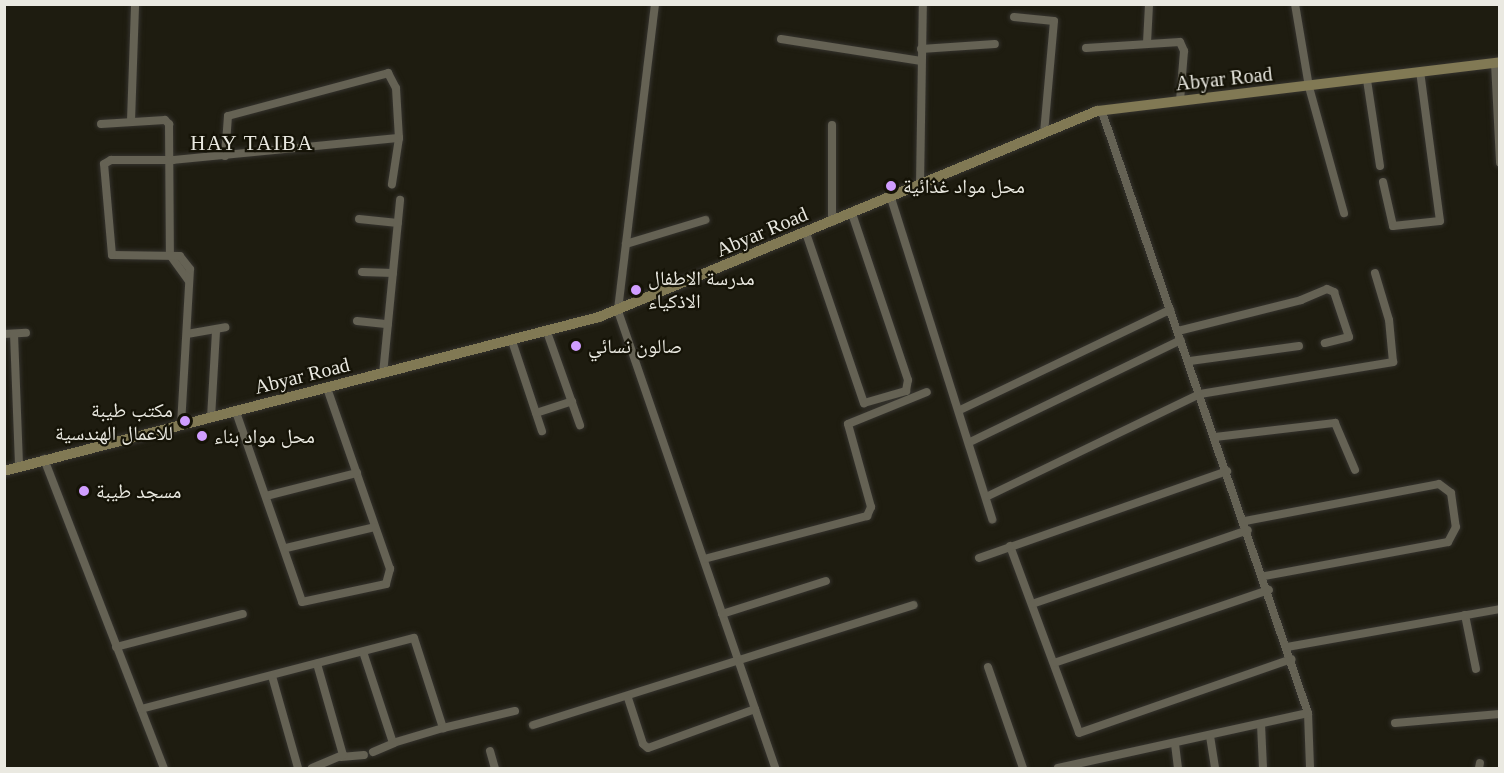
<!DOCTYPE html>
<meta charset="utf-8">
<style>
body{margin:0}
#map{position:relative;width:1504px;height:773px;overflow:hidden;background:#1e1c10;font-family:"Times New Roman","Noto Naskh Arabic",serif}
div>[style]{position:absolute}
.roads{filter:drop-shadow(0 0 2px #35332e) drop-shadow(0 0 2px #35332e)}
.minor>*{height:8px;margin:-4px;padding:0 4px;transform-origin:4px;border-radius:4px;background:#656254}
.secondary>*{height:10px;margin:-5px;padding:0 5px;transform-origin:5px;border-radius:5px;background:#817954}
.dots>*{width:16px;height:16px;translate:-50% -50%;box-sizing:border-box;border:3px solid #151307;border-radius:50%}
span{translate:-50% -50%;white-space:nowrap;text-align:center;line-height:1.15;-webkit-text-stroke:4.5px #151307;paint-order:stroke}
.street-label{font-size:20px;color:#eae9e1}
.poi-label{font-size:20px;color:#eae9e1}
.left{translate:0 -50%;text-align:left}
.right{translate:-100% -50%;text-align:right}
.neighbourhood-label{font-size:21px;color:#eae9e1;letter-spacing:1.5px}
.frame{position:absolute;inset:0;border:6px solid #eae9e1;pointer-events:none}
</style>
<div id="map">
<div class="roads">
<div class="minor">
<i style="left:655px;top:4px;width:309px;rotate:96.9deg"></i>
<i style="left:618px;top:311px;width:483px;rotate:71deg"></i>
<i style="left:1295px;top:4px;width:84px;rotate:80.4deg"></i>
<i style="left:1309px;top:87px;width:131px;rotate:74.5deg"></i>
<i style="left:1014px;top:17px;width:40px;rotate:5.7deg"></i>
<i style="left:1054px;top:21px;width:112px;rotate:95.1deg"></i>
<i style="left:781px;top:39px;width:142px;rotate:8.9deg"></i>
<i style="left:1147px;top:43px;width:39px;rotate:-87deg"></i>
<i style="left:1086px;top:48px;width:94px;rotate:-3.7deg"></i>
<i style="left:1180px;top:42px;width:10px;rotate:66deg"></i>
<i style="left:1184px;top:51px;width:50px;rotate:94.6deg"></i>
<i style="left:921px;top:49px;width:74px;rotate:-3.9deg"></i>
<i style="left:1495px;top:63px;width:100px;rotate:87.1deg"></i>
<i style="left:1367px;top:80px;width:87px;rotate:81.4deg"></i>
<i style="left:131px;top:121px;width:117px;rotate:-88deg"></i>
<i style="left:101px;top:124px;width:64px;rotate:-3.6deg"></i>
<i style="left:165px;top:120px;width:6px;rotate:45deg"></i>
<i style="left:169px;top:124px;width:131px;rotate:89.6deg"></i>
<i style="left:170px;top:255px;width:32px;rotate:54deg"></i>
<i style="left:225px;top:156px;width:40px;rotate:-85.7deg"></i>
<i style="left:228px;top:116px;width:166px;rotate:-15deg"></i>
<i style="left:388px;top:73px;width:17px;rotate:62deg"></i>
<i style="left:396px;top:88px;width:50px;rotate:86.6deg"></i>
<i style="left:399px;top:138px;width:47px;rotate:98.7deg"></i>
<i style="left:1383px;top:182px;width:45px;rotate:77.2deg"></i>
<i style="left:1393px;top:226px;width:47px;rotate:-6.1deg"></i>
<i style="left:1440px;top:221px;width:150px;rotate:-97.6deg"></i>
<i style="left:920px;top:185px;width:181px;rotate:-89.1deg"></i>
<i style="left:891px;top:198px;width:337px;rotate:72.5deg"></i>
<i style="left:359px;top:219px;width:39px;rotate:6deg"></i>
<i style="left:832px;top:222px;width:97px;rotate:-90deg"></i>
<i style="left:806px;top:233px;width:180px;rotate:71.2deg"></i>
<i style="left:864px;top:403px;width:44px;rotate:-15.9deg"></i>
<i style="left:906px;top:391px;width:11px;rotate:-80deg"></i>
<i style="left:908px;top:380px;width:175px;rotate:-108.6deg"></i>
<i style="left:626px;top:244px;width:83px;rotate:-16.9deg"></i>
<i style="left:362px;top:272px;width:31px;rotate:2deg"></i>
<i style="left:357px;top:321px;width:31px;rotate:6deg"></i>
<i style="left:1178px;top:331px;width:127px;rotate:-14.1deg"></i>
<i style="left:1301px;top:300px;width:28px;rotate:-23deg"></i>
<i style="left:1327px;top:289px;width:8px;rotate:23deg"></i>
<i style="left:1334px;top:292px;width:47px;rotate:71.6deg"></i>
<i style="left:1349px;top:337px;width:25px;rotate:166deg"></i>
<i style="left:547px;top:332px;width:99px;rotate:70.5deg"></i>
<i style="left:4px;top:334px;width:22px;rotate:-3deg"></i>
<i style="left:14px;top:334px;width:133px;rotate:87.8deg"></i>
<i style="left:187px;top:334px;width:39px;rotate:-10deg"></i>
<i style="left:512px;top:341px;width:95px;rotate:71.6deg"></i>
<i style="left:1190px;top:361px;width:110px;rotate:-7.8deg"></i>
<i style="left:383px;top:374px;width:175px;rotate:-84.4deg"></i>
<i style="left:960px;top:410px;width:233px;rotate:-25.5deg"></i>
<i style="left:236px;top:412px;width:201px;rotate:70.8deg"></i>
<i style="left:302px;top:602px;width:86px;rotate:-12.1deg"></i>
<i style="left:386px;top:584px;width:16px;rotate:-75deg"></i>
<i style="left:390px;top:569px;width:192px;rotate:-109.2deg"></i>
<i style="left:536px;top:413px;width:38px;rotate:-18deg"></i>
<i style="left:211px;top:418px;width:88px;rotate:-86.7deg"></i>
<i style="left:181px;top:425px;width:156px;rotate:-86.7deg"></i>
<i style="left:190px;top:269px;width:16px;rotate:-128deg"></i>
<i style="left:180px;top:256px;width:68px;rotate:-179.2deg"></i>
<i style="left:112px;top:255px;width:91px;rotate:-95deg"></i>
<i style="left:104px;top:164px;width:8px;rotate:-30deg"></i>
<i style="left:111px;top:160px;width:62px"></i>
<i style="left:173px;top:160px;width:227px;rotate:-5.6deg"></i>
<i style="left:1215px;top:437px;width:121px;rotate:-6.7deg"></i>
<i style="left:1335px;top:423px;width:51px;rotate:66.9deg"></i>
<i style="left:970px;top:442px;width:234px;rotate:-25.8deg"></i>
<i style="left:44px;top:459px;width:331px;rotate:68.8deg"></i>
<i style="left:266px;top:496px;width:94px;rotate:-14.2deg"></i>
<i style="left:986px;top:497px;width:237px;rotate:-25.7deg"></i>
<i style="left:1200px;top:394px;width:196px;rotate:-9.4deg"></i>
<i style="left:1393px;top:362px;width:42px;rotate:-95.4deg"></i>
<i style="left:1389px;top:320px;width:49px;rotate:-106.6deg"></i>
<i style="left:1245px;top:521px;width:197px;rotate:-10.8deg"></i>
<i style="left:1439px;top:484px;width:15px;rotate:37deg"></i>
<i style="left:1451px;top:493px;width:34px;rotate:82deg"></i>
<i style="left:1456px;top:527px;width:17px;rotate:118deg"></i>
<i style="left:1448px;top:542px;width:187px;rotate:169.5deg"></i>
<i style="left:1010px;top:546px;width:199px;rotate:69.7deg"></i>
<i style="left:1079px;top:733px;width:225px;rotate:-19.2deg"></i>
<i style="left:286px;top:548px;width:91px;rotate:-13.3deg"></i>
<i style="left:979px;top:558px;width:263px;rotate:-19.3deg"></i>
<i style="left:704px;top:559px;width:169px;rotate:-14.8deg"></i>
<i style="left:867px;top:516px;width:10px;rotate:-66deg"></i>
<i style="left:871px;top:507px;width:86px;rotate:-105.5deg"></i>
<i style="left:848px;top:424px;width:85px;rotate:-22.1deg"></i>
<i style="left:1032px;top:604px;width:228px;rotate:-18.9deg"></i>
<i style="left:722px;top:614px;width:109px;rotate:-17.6deg"></i>
<i style="left:1465px;top:615px;width:55px;rotate:78.5deg"></i>
<i style="left:116px;top:647px;width:131px;rotate:-14.6deg"></i>
<i style="left:1287px;top:647px;width:216px;rotate:-10.1deg"></i>
<i style="left:1054px;top:663px;width:227px;rotate:-18.8deg"></i>
<i style="left:988px;top:667px;width:107px;rotate:70.9deg"></i>
<i style="left:272px;top:676px;width:96px;rotate:74.2deg"></i>
<i style="left:628px;top:698px;width:48px;rotate:71.9deg"></i>
<i style="left:643px;top:744px;width:6px;rotate:39deg"></i>
<i style="left:648px;top:748px;width:114px;rotate:-20deg"></i>
<i style="left:141px;top:709px;width:282px;rotate:-14.6deg"></i>
<i style="left:414px;top:638px;width:95px;rotate:72.1deg"></i>
<i style="left:443px;top:728px;width:52px;rotate:163.3deg"></i>
<i style="left:393px;top:743px;width:96px;rotate:-108.2deg"></i>
<i style="left:1308px;top:713px;width:55px;rotate:87.9deg"></i>
<i style="left:1395px;top:723px;width:105px;rotate:-4.9deg"></i>
<i style="left:1261px;top:724px;width:44px;rotate:87.4deg"></i>
<i style="left:533px;top:725px;width:399px;rotate:-17.5deg"></i>
<i style="left:443px;top:728px;width:74px;rotate:-13.3deg"></i>
<i style="left:1210px;top:736px;width:32px;rotate:81deg"></i>
<i style="left:1175px;top:744px;width:24px;rotate:83deg"></i>
<i style="left:490px;top:751px;width:18px;rotate:74deg"></i>
<i style="left:373px;top:752px;width:23px;rotate:-23deg"></i>
<i style="left:341px;top:757px;width:23px;rotate:-5deg"></i>
<i style="left:312px;top:768px;width:34px;rotate:-23deg"></i>
<i style="left:343px;top:755px;width:95px;rotate:-105.9deg"></i>
<i style="left:1058px;top:768px;width:256px;rotate:-12.4deg"></i>
<i style="left:1308px;top:713px;width:635px;rotate:-108.92deg"></i>
<i style="left:1479px;top:768px;width:5px;rotate:-79deg"></i>
</div>
<div class="secondary">
<i style="left:4px;top:471px;width:615px;rotate:-14.51deg"></i>
<i style="left:599px;top:317px;width:539px;rotate:-22.47deg"></i>
<i style="left:1097px;top:111px;width:406px;rotate:-6.9deg"></i>
</div>
</div>
<div class="dots">
<i style="left:891px;top:186px;background:#d09dff"></i>
<i style="left:636px;top:290px;background:#d09dff"></i>
<i style="left:576px;top:346px;background:#d09dff"></i>
<i style="left:185px;top:421px;background:#d09dff"></i>
<i style="left:202px;top:436px;background:#d09dff"></i>
<i style="left:84px;top:491px;background:#d09dff"></i>
</div>
<div class="street-label">
<span style="left:1224px;top:79px;rotate:-6deg">Abyar Road</span>
<span style="left:762px;top:232px;rotate:-23deg">Abyar Road</span>
<span style="left:302px;top:376px;rotate:-14deg">Abyar Road</span>
</div>
<div class="poi-label">
<span class="left" style="left:903px;top:186px">محل مواد غذائية</span>
<span class="left" style="left:648px;top:290px">مدرسة الاطفال<br>الاذكياء</span>
<span class="left" style="left:588px;top:346px">صالون نسائي</span>
<span class="right" style="left:173px;top:422px">مكتب طيبة<br>للاعمال الهندسية</span>
<span class="left" style="left:214px;top:436px">محل مواد بناء</span>
<span class="left" style="left:96px;top:491px">مسجد طيبة</span>
</div>
<div class="neighbourhood-label">
<span style="left:252px;top:143px">HAY TAIBA</span>
</div>
<div class="frame"></div>
</div>
